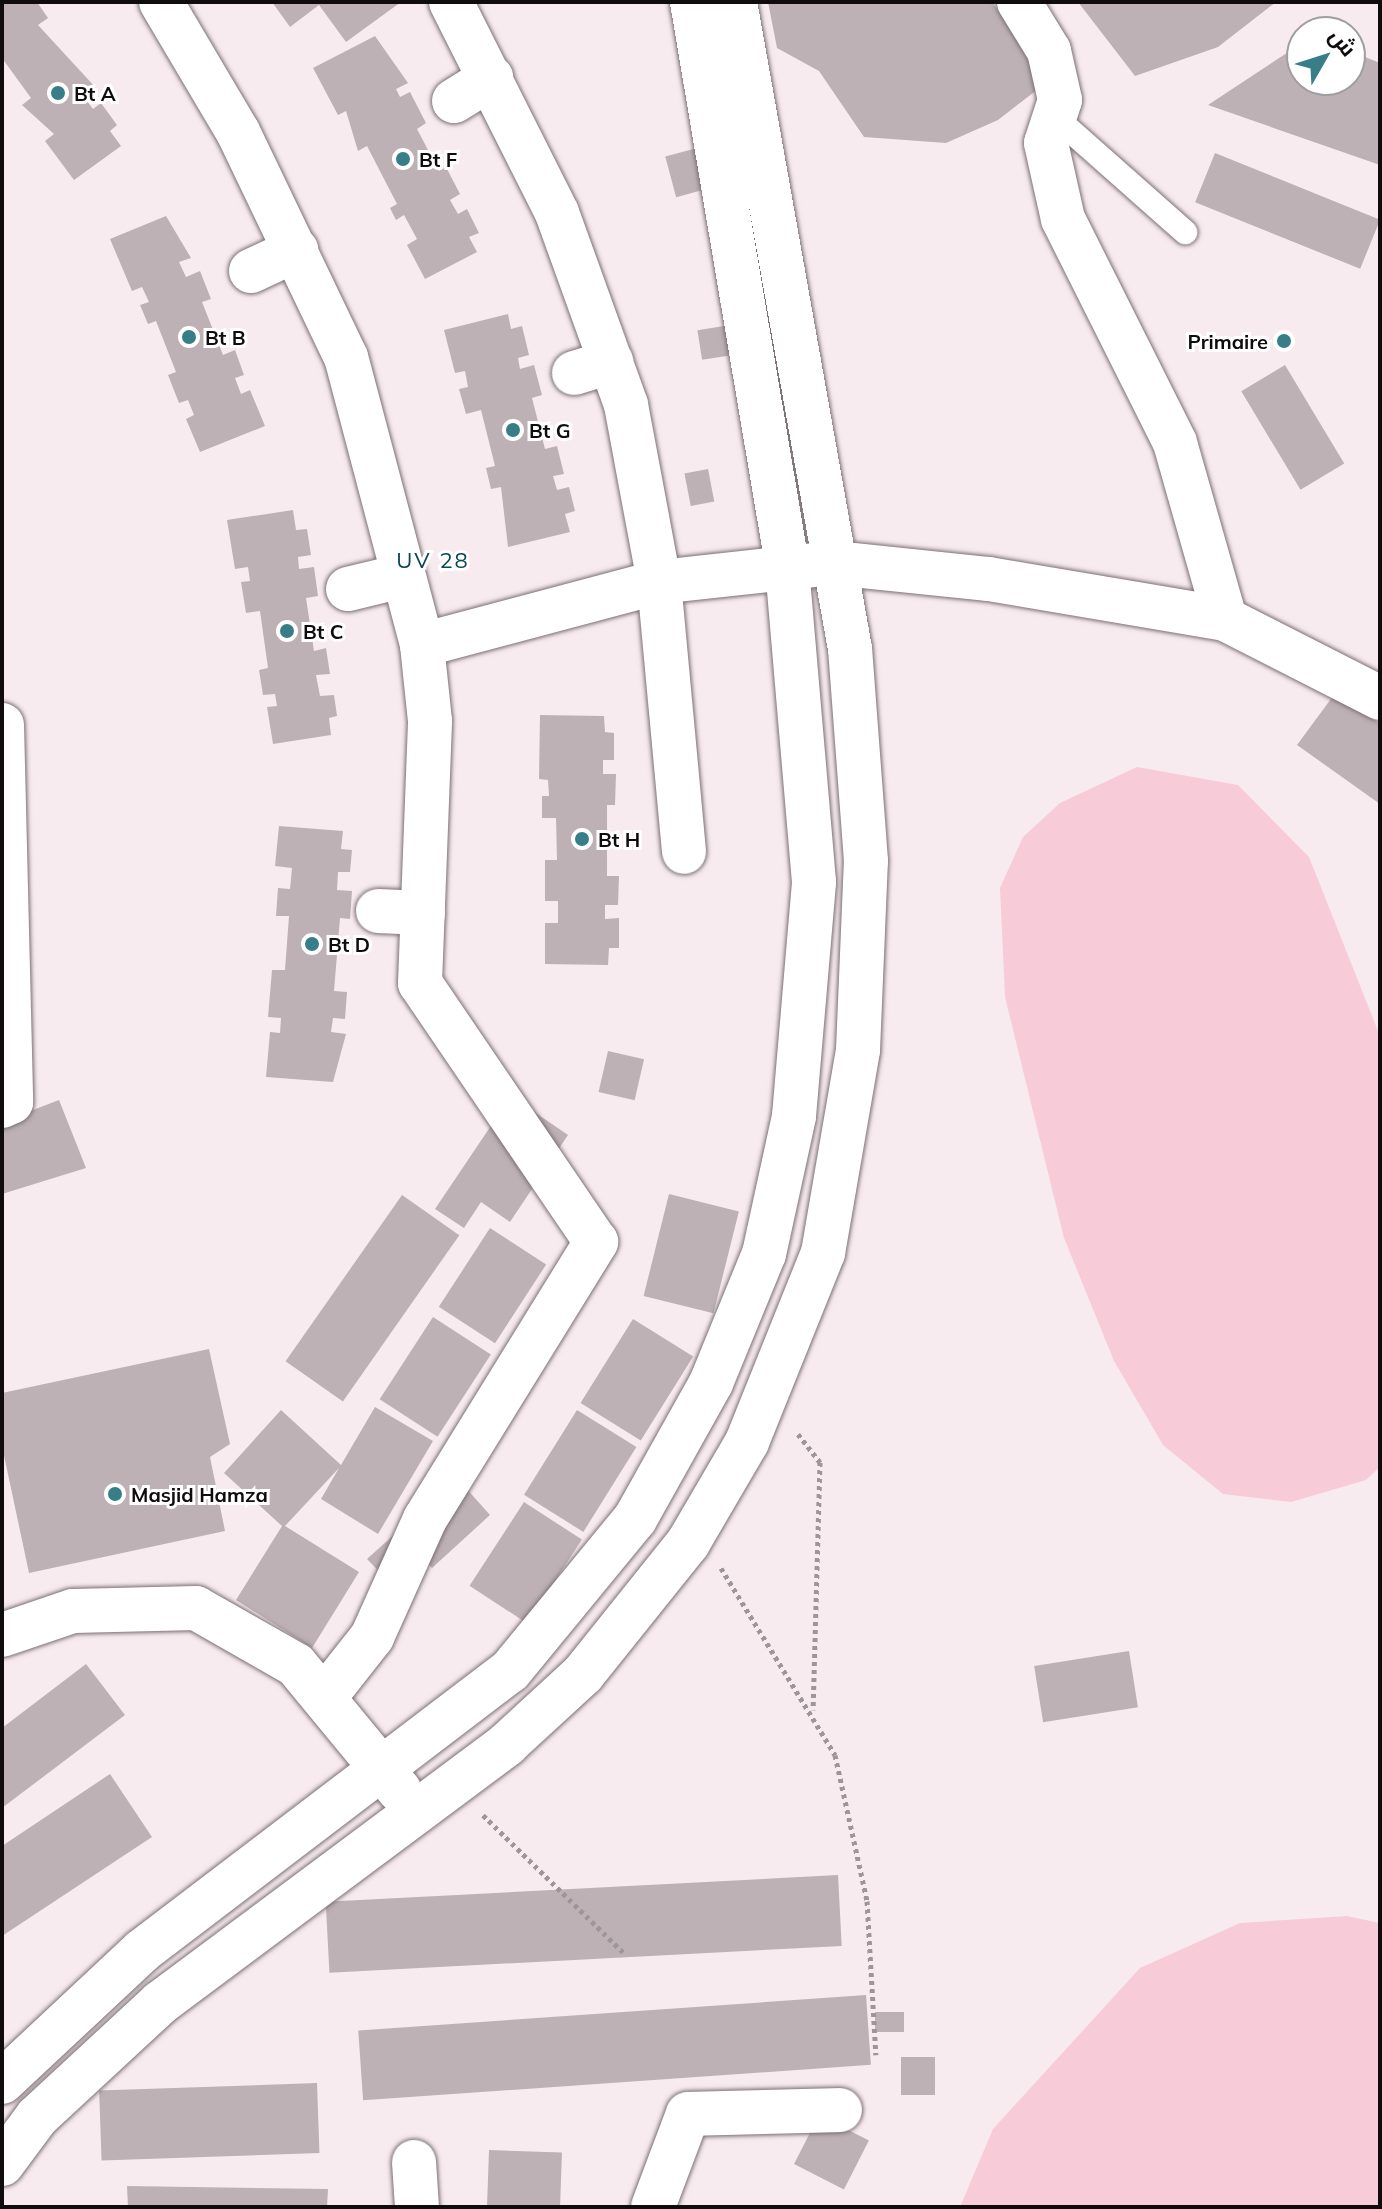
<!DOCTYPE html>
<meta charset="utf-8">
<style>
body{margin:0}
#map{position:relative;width:1382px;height:2209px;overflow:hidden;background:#f8ebef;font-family:Mulish,Cairo,sans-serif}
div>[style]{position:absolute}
.green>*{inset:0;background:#f8cbd9}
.building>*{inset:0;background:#bdb1b5;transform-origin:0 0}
.path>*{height:5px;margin-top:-2.5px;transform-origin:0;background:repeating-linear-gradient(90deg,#9e9598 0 4px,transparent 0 8px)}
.roads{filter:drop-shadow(0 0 2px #7b7073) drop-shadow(0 0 2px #7b7073)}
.service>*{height:24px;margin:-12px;padding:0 12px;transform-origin:12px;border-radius:12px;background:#fff}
.minor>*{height:44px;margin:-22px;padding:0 22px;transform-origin:22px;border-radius:22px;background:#fff}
.dots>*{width:22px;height:22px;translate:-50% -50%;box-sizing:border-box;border:4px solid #fff;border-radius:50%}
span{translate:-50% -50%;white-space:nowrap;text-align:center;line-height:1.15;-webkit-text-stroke:6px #fff;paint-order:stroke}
.poi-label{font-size:20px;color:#100c0d;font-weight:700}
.left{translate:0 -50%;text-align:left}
.right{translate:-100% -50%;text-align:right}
.neighbourhood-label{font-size:22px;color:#084850;letter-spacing:2px}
.frame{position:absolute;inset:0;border:4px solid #100c0d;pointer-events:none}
.north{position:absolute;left:1286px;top:16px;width:80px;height:80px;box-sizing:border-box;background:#fff;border:2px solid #9f9e9e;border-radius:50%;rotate:51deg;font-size:22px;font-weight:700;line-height:32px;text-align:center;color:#100c0d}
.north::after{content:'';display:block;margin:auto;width:28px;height:36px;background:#377e88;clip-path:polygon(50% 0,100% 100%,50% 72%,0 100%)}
</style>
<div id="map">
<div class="green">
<i style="clip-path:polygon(1137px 767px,1238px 785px,1309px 857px,1380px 1036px,1380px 1467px,1366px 1480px,1291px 1502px,1223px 1494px,1163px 1445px,1114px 1361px,1064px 1238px,1005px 997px,1000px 888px,1023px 837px,1060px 803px)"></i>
<i style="clip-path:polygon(1347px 1916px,1380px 1923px,1380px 2207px,960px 2207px,993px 2129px,1140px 1968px,1240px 1923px)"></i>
</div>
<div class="building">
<i style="clip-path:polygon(2px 2px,37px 2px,48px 18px,38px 25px,96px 88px,84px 97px,93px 109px,101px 103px,117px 125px,110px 131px,121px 146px,74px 180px,45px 141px,54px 134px,22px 105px,31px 98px,2px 58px)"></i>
<i style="clip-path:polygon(272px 2px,401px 2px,346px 42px,319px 5px,290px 27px)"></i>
<i style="clip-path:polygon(768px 2px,992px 2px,1040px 67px,1042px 86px,998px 120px,946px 143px,864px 137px,819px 71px,777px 48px)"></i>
<i style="clip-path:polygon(1078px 2px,1276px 2px,1218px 47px,1135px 76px)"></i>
<i style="clip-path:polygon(375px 36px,408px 83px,396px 89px,400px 97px,410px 92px,426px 123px,417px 129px,439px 171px,446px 167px,460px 194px,450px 200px,458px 214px,467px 209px,479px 233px,469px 237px,477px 252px,425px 279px,407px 245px,417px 239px,404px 215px,396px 220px,390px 208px,397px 204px,367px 146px,358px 151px,346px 111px,338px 115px,313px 68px)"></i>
<i style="clip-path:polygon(1302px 43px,1302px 80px,1350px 80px,1350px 51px,1380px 63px,1380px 165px,1208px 105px)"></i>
<i style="left:701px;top:147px;width:42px;height:37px;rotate:75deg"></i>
<i style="left:1215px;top:153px;width:178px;height:53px;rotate:22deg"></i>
<i style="clip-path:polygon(166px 216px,191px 258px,179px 262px,186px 277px,200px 271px,211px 299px,202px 302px,223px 355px,235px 350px,244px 375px,235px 378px,241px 394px,250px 390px,265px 426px,200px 452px,186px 419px,194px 415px,188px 400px,179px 403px,168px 375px,176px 372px,156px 321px,148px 324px,140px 305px,149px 302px,142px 287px,132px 291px,110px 239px)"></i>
<i style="clip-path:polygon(508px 314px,511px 329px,522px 326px,529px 355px,518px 358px,520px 369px,534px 365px,542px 395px,532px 398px,545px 449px,557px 446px,564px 474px,553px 476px,557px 490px,569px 487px,575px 511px,565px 514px,570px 532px,508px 547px,501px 487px,491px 489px,486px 468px,495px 466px,481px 410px,466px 414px,459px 389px,468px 387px,465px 371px,455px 373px,444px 330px)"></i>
<i style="left:730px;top:325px;width:30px;height:33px;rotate:81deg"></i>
<i style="left:1285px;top:365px;width:115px;height:51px;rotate:59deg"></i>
<i style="left:708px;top:469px;width:33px;height:24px;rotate:79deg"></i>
<i style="clip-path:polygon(293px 510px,296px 530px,307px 529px,311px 555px,298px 557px,299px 569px,314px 567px,318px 596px,306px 598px,314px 651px,326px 648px,330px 674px,316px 675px,320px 696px,334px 695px,337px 716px,329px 718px,331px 735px,273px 744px,267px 707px,277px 706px,275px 694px,263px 695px,259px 670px,268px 668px,260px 611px,246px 613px,241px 582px,250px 581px,248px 567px,235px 569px,227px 520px)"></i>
<i style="clip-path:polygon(1336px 692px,1380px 724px,1380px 804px,1297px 745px)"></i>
<i style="clip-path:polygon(540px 715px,604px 716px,605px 732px,614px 733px,614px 760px,603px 760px,603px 774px,616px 774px,615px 805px,607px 805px,607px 876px,619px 876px,618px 905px,605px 905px,605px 919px,619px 918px,619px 948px,609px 948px,608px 965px,545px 964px,545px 923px,558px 923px,558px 901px,545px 901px,545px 860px,557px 860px,556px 818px,542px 818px,542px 796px,549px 796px,548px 780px,539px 779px)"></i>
<i style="clip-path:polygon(279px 826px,343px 831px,341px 849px,352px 850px,350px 872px,338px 872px,337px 890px,352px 891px,350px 919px,340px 918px,334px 991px,347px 992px,345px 1019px,333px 1018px,331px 1032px,346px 1034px,333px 1082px,266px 1077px,270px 1032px,280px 1033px,281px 1018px,268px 1017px,272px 970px,285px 970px,289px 916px,276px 916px,278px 888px,290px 889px,292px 868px,275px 866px)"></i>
<i style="left:608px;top:1051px;width:37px;height:42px;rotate:13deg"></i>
<i style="clip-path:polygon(511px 1096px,568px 1135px,510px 1222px,481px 1202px,464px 1228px,435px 1209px)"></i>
<i style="clip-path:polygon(59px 1100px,86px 1168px,2px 1194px,2px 1122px)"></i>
<i style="left:669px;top:1194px;width:72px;height:105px;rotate:14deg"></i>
<i style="left:402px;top:1195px;width:70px;height:203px;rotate:35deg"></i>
<i style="left:490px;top:1228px;width:67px;height:94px;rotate:33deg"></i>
<i style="left:433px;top:1317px;width:69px;height:98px;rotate:33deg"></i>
<i style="left:633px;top:1319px;width:71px;height:99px;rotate:32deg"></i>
<i style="clip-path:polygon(209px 1349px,230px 1444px,210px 1457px,225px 1531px,29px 1573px,2px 1446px,2px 1393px)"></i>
<i style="clip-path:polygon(375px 1407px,433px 1441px,378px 1534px,321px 1499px,339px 1468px,285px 1526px,359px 1572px,312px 1648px,236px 1600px,282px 1526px,224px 1473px,281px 1410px,341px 1465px)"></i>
<i style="left:577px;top:1410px;width:70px;height:100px;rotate:32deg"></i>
<i style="clip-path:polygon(457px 1478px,490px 1515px,432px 1568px,424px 1559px,394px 1587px,367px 1559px)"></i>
<i style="left:524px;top:1502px;width:69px;height:100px;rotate:33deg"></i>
<i style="left:1129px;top:1651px;width:57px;height:96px;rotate:81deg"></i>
<i style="clip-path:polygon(86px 1664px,125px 1715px,2px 1808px,2px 1728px)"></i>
<i style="clip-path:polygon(110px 1774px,152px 1837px,2px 1936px,2px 1846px)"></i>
<i style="left:838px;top:1875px;width:71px;height:513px;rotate:87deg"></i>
<i style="left:866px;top:1995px;width:70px;height:509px;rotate:86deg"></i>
<i style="left:875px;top:2012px;width:29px;height:20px"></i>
<i style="left:935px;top:2057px;width:38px;height:34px;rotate:90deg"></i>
<i style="left:317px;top:2083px;width:70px;height:218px;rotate:88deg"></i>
<i style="left:819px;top:2115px;width:56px;height:55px;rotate:27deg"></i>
<i style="left:489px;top:2150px;width:73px;height:57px;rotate:2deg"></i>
<i style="clip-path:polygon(127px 2186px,328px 2189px,327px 2207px,128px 2207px)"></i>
</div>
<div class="path">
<i style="left:798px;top:1434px;width:36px;rotate:52deg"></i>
<i style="left:820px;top:1462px;width:248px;rotate:91.6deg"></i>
<i style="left:721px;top:1568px;width:219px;rotate:58.6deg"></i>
<i style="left:835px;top:1755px;width:149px;rotate:77.6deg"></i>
<i style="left:867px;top:1901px;width:154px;rotate:86.7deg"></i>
<i style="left:483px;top:1815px;width:200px;rotate:44.4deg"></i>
</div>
<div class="roads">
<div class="service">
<i style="left:1055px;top:117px;width:174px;rotate:41.5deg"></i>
</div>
<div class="minor">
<i style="left:161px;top:2px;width:151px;rotate:59.4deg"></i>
<i style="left:238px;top:132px;width:250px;rotate:64.4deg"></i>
<i style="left:346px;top:357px;width:298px;rotate:75.2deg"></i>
<i style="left:422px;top:645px;width:245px;rotate:-14.9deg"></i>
<i style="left:659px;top:582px;width:176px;rotate:-6.2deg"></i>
<i style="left:834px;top:563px;width:156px;rotate:5.9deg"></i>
<i style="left:989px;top:579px;width:239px;rotate:9.6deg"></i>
<i style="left:1225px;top:619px;width:174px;rotate:27deg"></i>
<i style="left:451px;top:2px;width:236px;rotate:63.3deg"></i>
<i style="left:557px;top:213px;width:204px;rotate:70.2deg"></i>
<i style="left:626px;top:405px;width:180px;rotate:79.4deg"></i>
<i style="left:659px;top:582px;width:271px;rotate:84.7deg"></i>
<i style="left:1019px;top:2px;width:57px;rotate:58.5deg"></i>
<i style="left:1049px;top:51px;width:50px;rotate:77.3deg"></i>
<i style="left:1060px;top:100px;width:45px;rotate:108deg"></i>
<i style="left:1046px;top:143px;width:78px;rotate:77.4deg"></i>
<i style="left:1063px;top:219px;width:250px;rotate:63.4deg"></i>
<i style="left:1175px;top:443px;width:183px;rotate:74.1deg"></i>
<i style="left:454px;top:101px;width:44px;rotate:-31.9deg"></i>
<i style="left:251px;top:271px;width:50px;rotate:-25deg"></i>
<i style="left:574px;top:373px;width:39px;rotate:-17deg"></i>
<i style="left:348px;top:589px;width:56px;rotate:-13.5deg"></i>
<i style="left:2px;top:725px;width:377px;rotate:88.6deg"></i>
<i style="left:11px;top:1102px;width:10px;rotate:156deg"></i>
<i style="left:378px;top:911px;width:45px;rotate:2.5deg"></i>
<i style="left:2px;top:1635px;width:75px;rotate:-18.7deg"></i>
<i style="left:73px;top:1611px;width:123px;rotate:-1.4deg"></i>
<i style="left:196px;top:1608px;width:115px;rotate:29.7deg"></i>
<i style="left:296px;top:1665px;width:163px;rotate:50.5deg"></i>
<i style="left:327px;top:1694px;width:73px;rotate:-51.7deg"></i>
<i style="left:372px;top:1637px;width:129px;rotate:-65.8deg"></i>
<i style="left:425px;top:1519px;width:326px;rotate:-58.3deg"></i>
<i style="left:596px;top:1242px;width:313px;rotate:-124.2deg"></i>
<i style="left:420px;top:983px;width:262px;rotate:-87.8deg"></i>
<i style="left:430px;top:721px;width:76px;rotate:-96deg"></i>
<i style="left:2px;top:2082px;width:192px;rotate:-43.1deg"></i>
<i style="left:142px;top:1951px;width:462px;rotate:-37.3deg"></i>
<i style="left:510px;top:1671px;width:197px;rotate:-50.6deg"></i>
<i style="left:635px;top:1519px;width:156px;rotate:-60.8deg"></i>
<i style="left:711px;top:1383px;width:139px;rotate:-67.7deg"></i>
<i style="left:764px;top:1254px;width:141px;rotate:-77.7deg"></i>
<i style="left:794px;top:1116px;width:235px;rotate:-85.1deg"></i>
<i style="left:814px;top:882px;width:319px;rotate:-94.9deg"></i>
<i style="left:787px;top:564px;width:570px;rotate:-99.59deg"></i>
<i style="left:414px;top:2162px;width:45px;rotate:86.2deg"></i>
<i style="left:2px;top:2164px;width:59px;rotate:-53.3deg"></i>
<i style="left:37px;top:2117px;width:168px;rotate:-42.8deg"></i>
<i style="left:160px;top:2003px;width:433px;rotate:-36.7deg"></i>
<i style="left:507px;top:1744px;width:103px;rotate:-42.6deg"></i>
<i style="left:583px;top:1674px;width:168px;rotate:-51.3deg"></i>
<i style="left:688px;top:1543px;width:117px;rotate:-59.7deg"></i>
<i style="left:747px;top:1442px;width:204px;rotate:-68.1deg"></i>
<i style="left:823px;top:1253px;width:206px;rotate:-80.2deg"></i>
<i style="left:858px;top:1050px;width:189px;rotate:-87.6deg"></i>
<i style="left:866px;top:861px;width:213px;rotate:-94.3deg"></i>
<i style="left:850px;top:649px;width:657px;rotate:-100.08deg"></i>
<i style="left:653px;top:2207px;width:99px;rotate:-69.4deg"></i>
<i style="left:688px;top:2114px;width:152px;rotate:-1.5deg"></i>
</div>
</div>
<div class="dots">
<i style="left:58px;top:93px;background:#377e88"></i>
<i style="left:403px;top:159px;background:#377e88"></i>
<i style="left:189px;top:337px;background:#377e88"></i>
<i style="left:1284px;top:341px;background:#377e88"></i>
<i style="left:513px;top:430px;background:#377e88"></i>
<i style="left:287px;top:631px;background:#377e88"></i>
<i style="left:582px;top:839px;background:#377e88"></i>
<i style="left:312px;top:944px;background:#377e88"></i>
<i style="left:115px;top:1494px;background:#377e88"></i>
</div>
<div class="poi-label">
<span class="left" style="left:74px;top:93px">Bt A</span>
<span class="left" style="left:419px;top:159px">Bt F</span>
<span class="left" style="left:205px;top:337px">Bt B</span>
<span class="right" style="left:1268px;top:341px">Primaire</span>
<span class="left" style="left:529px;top:430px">Bt G</span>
<span class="left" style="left:303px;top:631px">Bt C</span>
<span class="left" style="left:598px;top:839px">Bt H</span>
<span class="left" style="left:328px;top:944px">Bt D</span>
<span class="left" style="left:131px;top:1494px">Masjid Hamza</span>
</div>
<div class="neighbourhood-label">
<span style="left:433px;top:561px">UV 28</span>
</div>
<div class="frame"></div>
<div class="north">ش</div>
</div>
